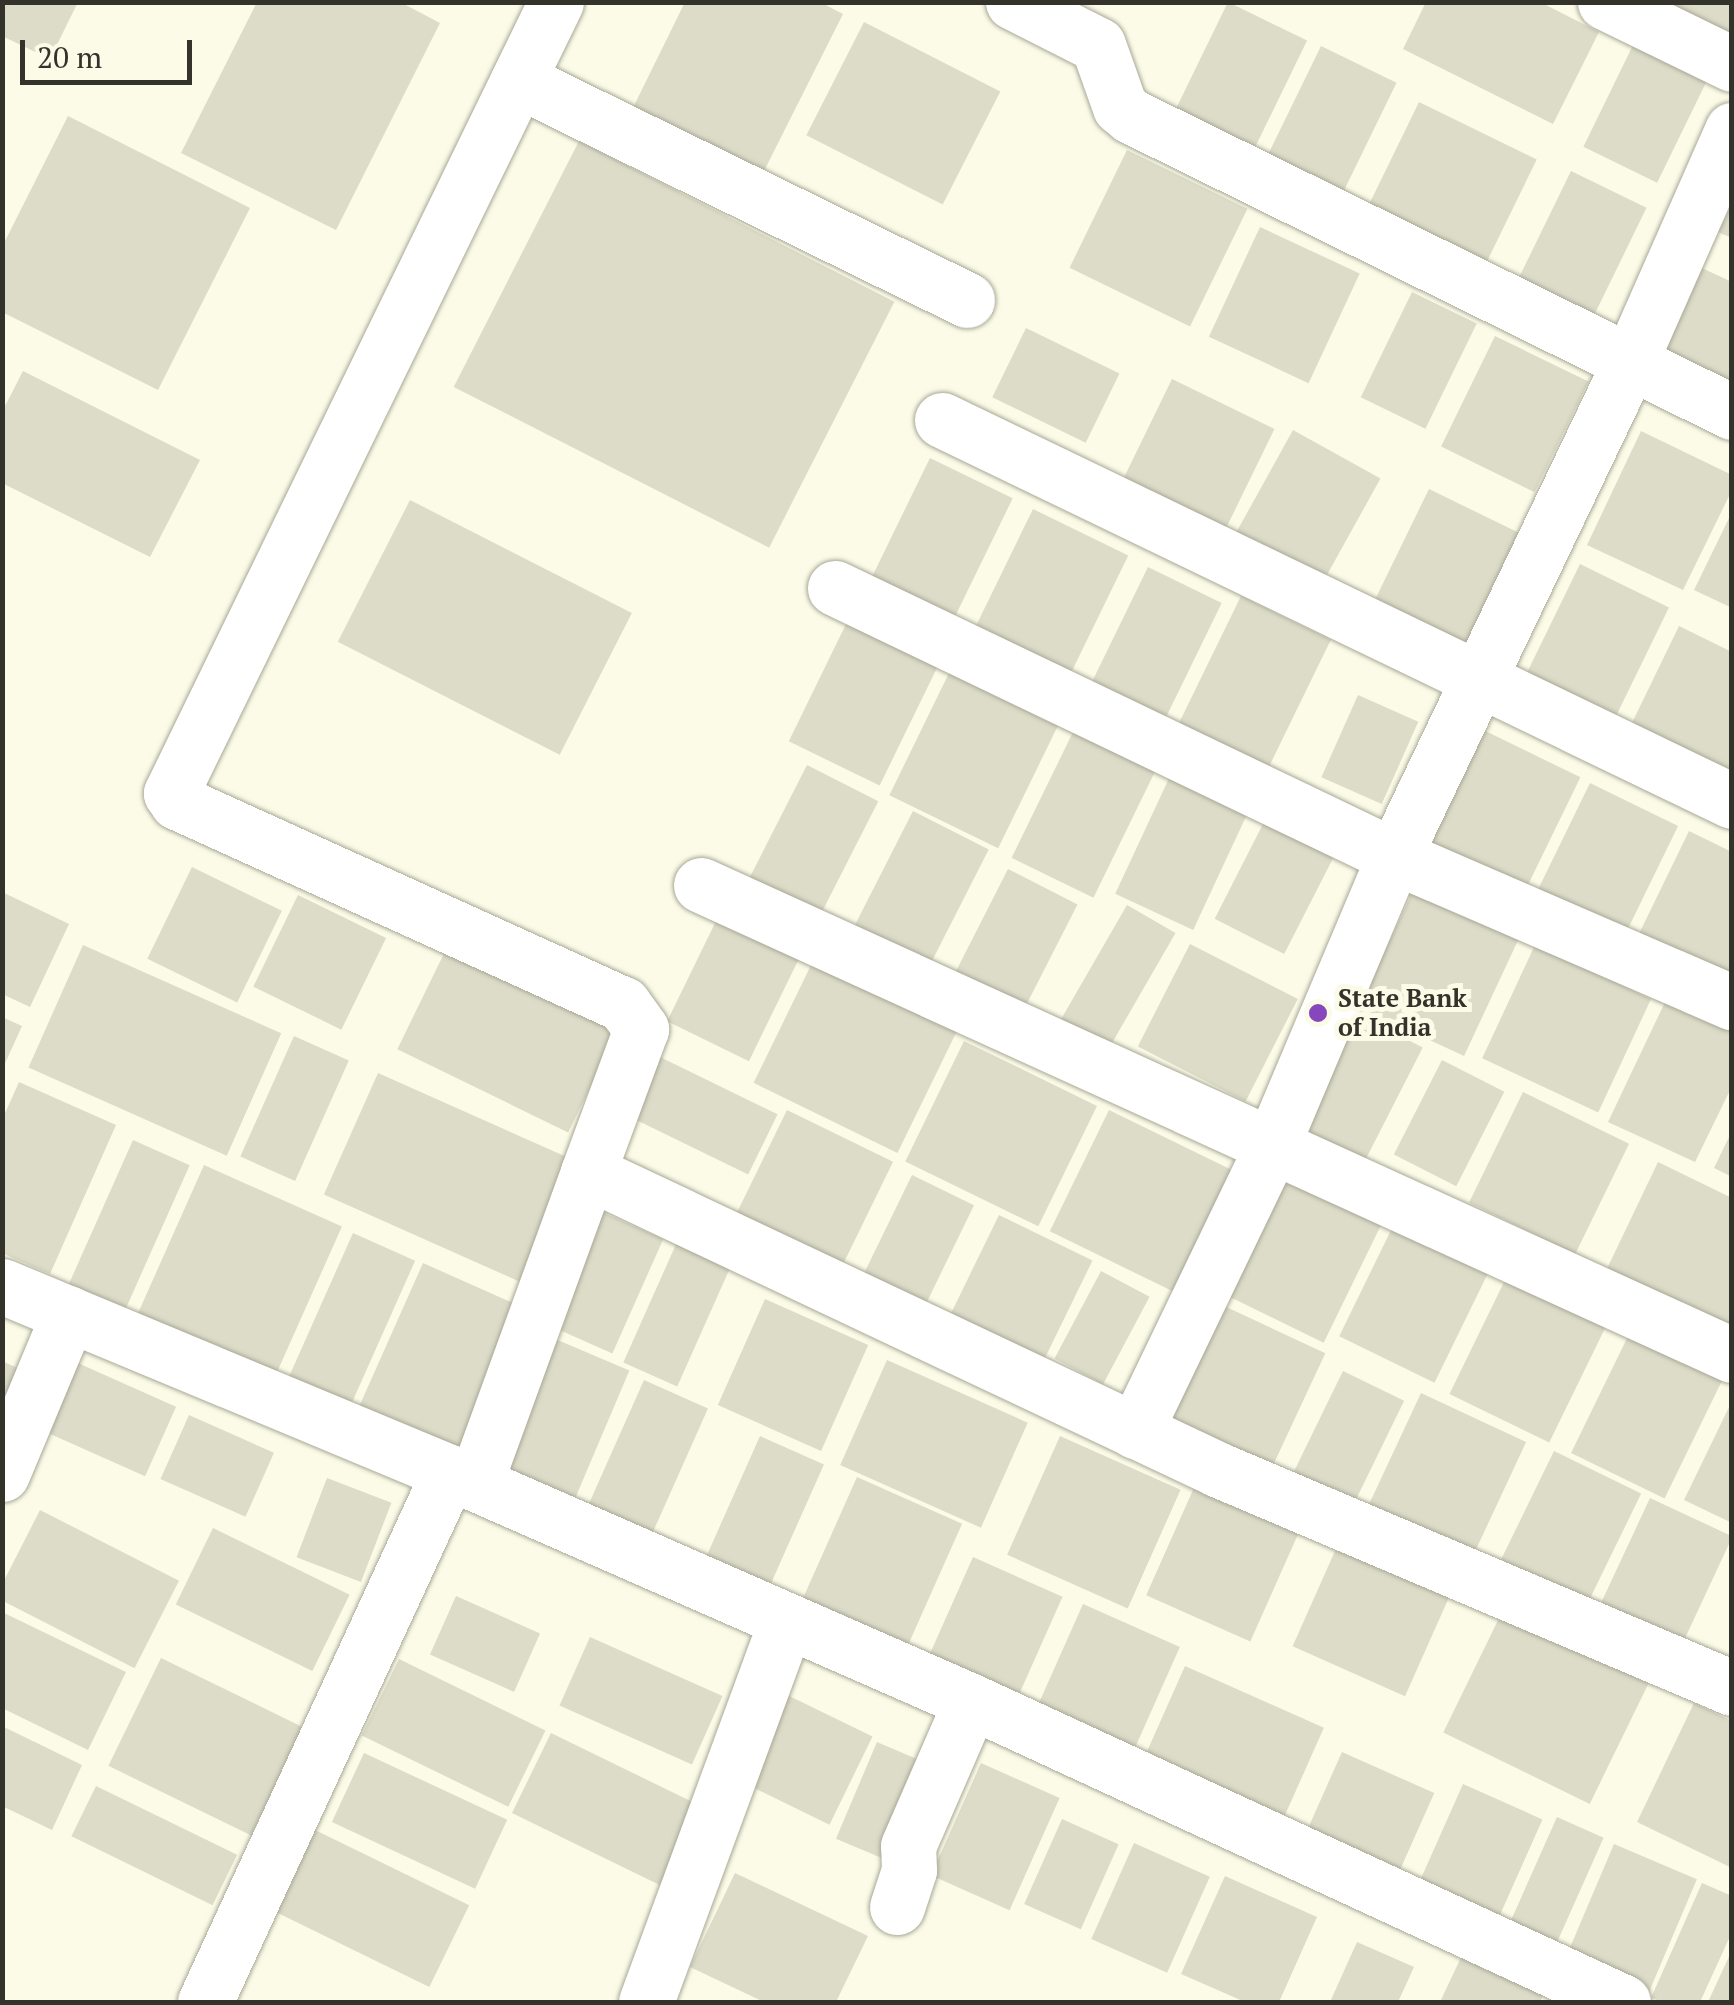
<!DOCTYPE html>
<style>
body{margin:0}
#map{position:relative;width:1734px;height:2005px;overflow:hidden;background:#fbfbe8;font-family:"PT Serif",serif}
div>[style]{position:absolute}
.building>*{inset:0;background:#dddcc9;transform-origin:0 0}
.roads{filter:drop-shadow(0 0 2px #a8a896) drop-shadow(0 0 2px #a8a896)}
.minor>*{height:55px;margin:-27.5px;padding:0 27.5px;transform-origin:27.5px;border-radius:27.5px;background:#fff}
.dots>*{width:28px;height:28px;translate:-50% -50%;box-sizing:border-box;border:5px solid #fbfbe8;border-radius:50%}
span{translate:-50% -50%;white-space:nowrap;text-align:center;line-height:1.15;-webkit-text-stroke:10px #fbfbe8;paint-order:stroke}
.poi-label{font-size:25px;color:#33332b;font-weight:700}
.left{translate:0 -50%;text-align:left}
.frame{position:absolute;inset:0;border:5px solid #33332b;pointer-events:none}
.scale{position:absolute;left:20px;top:40px;width:172px;height:45px;box-sizing:border-box;border:5px solid #33332b;border-top:0;padding-left:12px;font-size:30px;line-height:35px;white-space:nowrap;color:#33332b;-webkit-text-stroke:8px #fbfbe8;paint-order:stroke}
</style>
<div id="map">
<div class="building">
<i style="clip-path:polygon(2px 2px,78px 2px,50px 59px,2px 36px)"></i>
<i style="clip-path:polygon(257px 2px,400px 2px,440px 23px,336px 230px,181px 153px)"></i>
<i style="clip-path:polygon(685px 2px,820px 2px,843px 14px,755px 189px,625px 124px)"></i>
<i style="left:1228px;top:2px;width:88px;height:127px;rotate:26deg"></i>
<i style="clip-path:polygon(1426px 2px,1540px 2px,1599px 32px,1553px 124px,1403px 49px)"></i>
<i style="clip-path:polygon(1626px 2px,1732px 2px,1732px 52px)"></i>
<i style="left:864px;top:22px;width:153px;height:127px;rotate:27deg"></i>
<i style="left:1636px;top:39px;width:82px;height:120px;rotate:26deg"></i>
<i style="left:1321px;top:46px;width:84px;height:135px;rotate:26deg"></i>
<i style="left:1419px;top:102px;width:131px;height:119px;rotate:26deg"></i>
<i style="clip-path:polygon(68px 116px,250px 208px,158px 390px,2px 312px,2px 247px)"></i>
<i style="left:579px;top:141px;width:354px;height:276px;rotate:27deg"></i>
<i style="left:1127px;top:150px;width:134px;height:131px;rotate:26deg"></i>
<i style="left:1571px;top:171px;width:84px;height:129px;rotate:26deg"></i>
<i style="clip-path:polygon(1732px 204px,1732px 238px,1718px 232px)"></i>
<i style="left:1260px;top:227px;width:110px;height:121px;rotate:25deg"></i>
<i style="clip-path:polygon(1691px 263px,1732px 282px,1732px 387px,1655px 348px)"></i>
<i style="left:1412px;top:292px;width:72px;height:117px;rotate:26deg"></i>
<i style="left:1026px;top:328px;width:104px;height:77px;rotate:26deg"></i>
<i style="left:1495px;top:336px;width:104px;height:123px;rotate:26deg"></i>
<i style="clip-path:polygon(23px 371px,200px 460px,150px 557px,2px 483px,2px 412px)"></i>
<i style="left:1172px;top:379px;width:114px;height:127px;rotate:26deg"></i>
<i style="left:1293px;top:430px;width:100px;height:135px;rotate:29deg"></i>
<i style="clip-path:polygon(1641px 431px,1732px 475px,1732px 490px,1683px 590px,1587px 545px)"></i>
<i style="left:930px;top:458px;width:92px;height:138px;rotate:26deg"></i>
<i style="left:1429px;top:489px;width:108px;height:134px;rotate:26deg"></i>
<i style="left:410px;top:500px;width:249px;height:159px;rotate:27deg"></i>
<i style="left:1033px;top:509px;width:106px;height:133px;rotate:26deg"></i>
<i style="clip-path:polygon(1732px 512px,1732px 608px,1694px 590px)"></i>
<i style="left:1580px;top:564px;width:99px;height:131px;rotate:26deg"></i>
<i style="left:1148px;top:567px;width:82px;height:143px;rotate:26deg"></i>
<i style="left:1241px;top:596px;width:100px;height:147px;rotate:26deg"></i>
<i style="left:848px;top:620px;width:101px;height:135px;rotate:26deg"></i>
<i style="clip-path:polygon(1679px 626px,1732px 652px,1732px 771px,1630px 727px)"></i>
<i style="left:949px;top:673px;width:121px;height:136px;rotate:26deg"></i>
<i style="left:1358px;top:695px;width:66px;height:90px;rotate:24deg"></i>
<i style="left:1469px;top:723px;width:124px;height:131px;rotate:26deg"></i>
<i style="left:1073px;top:732px;width:91px;height:140px;rotate:26deg"></i>
<i style="left:807px;top:765px;width:80px;height:130px;rotate:27deg"></i>
<i style="left:1171px;top:774px;width:86px;height:132px;rotate:25deg"></i>
<i style="left:1590px;top:783px;width:98px;height:123px;rotate:26deg"></i>
<i style="left:913px;top:811px;width:85px;height:136px;rotate:27deg"></i>
<i style="left:1266px;top:818px;width:78px;height:113px;rotate:27deg"></i>
<i style="clip-path:polygon(1689px 831px,1732px 852px,1732px 975px,1635px 942px)"></i>
<i style="left:192px;top:867px;width:100px;height:102px;rotate:26deg"></i>
<i style="left:1008px;top:869px;width:78px;height:127px;rotate:27deg"></i>
<i style="left:1413px;top:891px;width:116px;height:128px;rotate:25deg"></i>
<i style="clip-path:polygon(2px 892px,69px 924px,30px 1007px,2px 994px)"></i>
<i style="left:298px;top:895px;width:98px;height:102px;rotate:26deg"></i>
<i style="left:1127px;top:905px;width:56px;height:137px;rotate:30deg"></i>
<i style="left:718px;top:917px;width:91px;height:116px;rotate:26deg"></i>
<i style="left:453px;top:935px;width:190px;height:127px;rotate:26deg"></i>
<i style="left:1190px;top:944px;width:121px;height:115px;rotate:27deg"></i>
<i style="left:83px;top:945px;width:217px;height:134px;rotate:24deg"></i>
<i style="left:1535px;top:945px;width:128px;height:125px;rotate:25deg"></i>
<i style="left:815px;top:957px;width:160px;height:140px;rotate:26deg"></i>
<i style="clip-path:polygon(1666px 1000px,1732px 1031px,1732px 1086px,1695px 1162px,1608px 1122px)"></i>
<i style="left:1355px;top:1013px;width:76px;height:130px;rotate:27deg"></i>
<i style="clip-path:polygon(2px 1017px,22px 1026px,2px 1070px)"></i>
<i style="left:294px;top:1036px;width:60px;height:132px;rotate:24deg"></i>
<i style="left:964px;top:1041px;width:148px;height:134px;rotate:26deg"></i>
<i style="left:658px;top:1056px;width:133px;height:67px;rotate:26deg"></i>
<i style="left:1442px;top:1060px;width:70px;height:106px;rotate:27deg"></i>
<i style="left:378px;top:1073px;width:214px;height:133px;rotate:24deg"></i>
<i style="clip-path:polygon(19px 1082px,116px 1125px,50px 1274px,2px 1253px,2px 1120px)"></i>
<i style="left:1523px;top:1092px;width:118px;height:123px;rotate:26deg"></i>
<i style="left:787px;top:1110px;width:118px;height:128px;rotate:26deg"></i>
<i style="left:1109px;top:1110px;width:143px;height:135px;rotate:26deg"></i>
<i style="clip-path:polygon(1732px 1131px,1732px 1177px,1714px 1168px)"></i>
<i style="left:133px;top:1140px;width:62px;height:173px;rotate:24deg"></i>
<i style="clip-path:polygon(1658px 1162px,1732px 1198px,1732px 1336px,1604px 1275px)"></i>
<i style="left:204px;top:1165px;width:151px;height:172px;rotate:24deg"></i>
<i style="left:1288px;top:1174px;width:106px;height:136px;rotate:26deg"></i>
<i style="left:912px;top:1175px;width:69px;height:112px;rotate:26deg"></i>
<i style="left:602px;top:1212px;width:67px;height:125px;rotate:24deg"></i>
<i style="left:999px;top:1215px;width:104px;height:117px;rotate:26deg"></i>
<i style="left:1394px;top:1224px;width:106px;height:125px;rotate:26deg"></i>
<i style="left:353px;top:1233px;width:68px;height:173px;rotate:24deg"></i>
<i style="left:677px;top:1242px;width:59px;height:132px;rotate:24deg"></i>
<i style="left:423px;top:1263px;width:111px;height:166px;rotate:24deg"></i>
<i style="left:1101px;top:1271px;width:55px;height:99px;rotate:28deg"></i>
<i style="left:1506px;top:1278px;width:111px;height:129px;rotate:26deg"></i>
<i style="left:765px;top:1299px;width:113px;height:116px;rotate:24deg"></i>
<i style="left:1222px;top:1305px;width:114px;height:133px;rotate:25deg"></i>
<i style="left:1632px;top:1328px;width:104px;height:139px;rotate:26deg"></i>
<i style="left:553px;top:1338px;width:83px;height:151px;rotate:23deg"></i>
<i style="left:71px;top:1360px;width:115px;height:76px;rotate:24deg"></i>
<i style="left:887px;top:1360px;width:154px;height:115px;rotate:24deg"></i>
<i style="clip-path:polygon(2px 1361px,33px 1375px,2px 1453px)"></i>
<i style="left:1343px;top:1371px;width:68px;height:120px;rotate:26deg"></i>
<i style="left:644px;top:1380px;width:70px;height:154px;rotate:24deg"></i>
<i style="left:1421px;top:1393px;width:116px;height:127px;rotate:25deg"></i>
<i style="clip-path:polygon(1732px 1401px,1732px 1523px,1684px 1500px)"></i>
<i style="left:189px;top:1415px;width:93px;height:70px;rotate:24deg"></i>
<i style="left:760px;top:1436px;width:70px;height:154px;rotate:24deg"></i>
<i style="left:1060px;top:1436px;width:132px;height:130px;rotate:24deg"></i>
<i style="left:1554px;top:1451px;width:97px;height:121px;rotate:26deg"></i>
<i style="left:857px;top:1477px;width:115px;height:153px;rotate:24deg"></i>
<i style="left:327px;top:1478px;width:69px;height:85px;rotate:21deg"></i>
<i style="left:1197px;top:1481px;width:114px;height:125px;rotate:24deg"></i>
<i style="left:1650px;top:1498px;width:91px;height:122px;rotate:25deg"></i>
<i style="left:40px;top:1510px;width:156px;height:98px;rotate:27deg"></i>
<i style="left:213px;top:1528px;width:152px;height:85px;rotate:26deg"></i>
<i style="left:1339px;top:1542px;width:123px;height:114px;rotate:24deg"></i>
<i style="left:973px;top:1557px;width:98px;height:116px;rotate:24deg"></i>
<i style="left:456px;top:1596px;width:92px;height:64px;rotate:24deg"></i>
<i style="left:1083px;top:1604px;width:106px;height:128px;rotate:24deg"></i>
<i style="clip-path:polygon(2px 1612px,126px 1672px,88px 1750px,2px 1708px)"></i>
<i style="left:1502px;top:1612px;width:163px;height:134px;rotate:26deg"></i>
<i style="left:590px;top:1637px;width:145px;height:75px;rotate:24deg"></i>
<i style="left:161px;top:1658px;width:159px;height:120px;rotate:26deg"></i>
<i style="left:399px;top:1659px;width:163px;height:85px;rotate:26deg"></i>
<i style="left:1185px;top:1666px;width:152px;height:111px;rotate:24deg"></i>
<i style="left:779px;top:1691px;width:104px;height:98px;rotate:26deg"></i>
<i style="clip-path:polygon(1694px 1703px,1732px 1721px,1732px 1868px,1637px 1822px)"></i>
<i style="clip-path:polygon(2px 1726px,82px 1765px,52px 1830px,2px 1806px)"></i>
<i style="left:551px;top:1733px;width:178px;height:89px;rotate:26deg"></i>
<i style="left:877px;top:1742px;width:49px;height:105px;rotate:23deg"></i>
<i style="left:1342px;top:1752px;width:101px;height:101px;rotate:24deg"></i>
<i style="left:364px;top:1753px;width:158px;height:76px;rotate:25deg"></i>
<i style="left:981px;top:1763px;width:86px;height:123px;rotate:24deg"></i>
<i style="left:1463px;top:1784px;width:87px;height:114px;rotate:24deg"></i>
<i style="left:96px;top:1786px;width:157px;height:56px;rotate:26deg"></i>
<i style="left:1557px;top:1817px;width:51px;height:124px;rotate:24deg"></i>
<i style="left:1062px;top:1819px;width:62px;height:93px;rotate:24deg"></i>
<i style="left:311px;top:1828px;width:176px;height:91px;rotate:26deg"></i>
<i style="left:1134px;top:1843px;width:83px;height:105px;rotate:24deg"></i>
<i style="left:1614px;top:1844px;width:90px;height:131px;rotate:23deg"></i>
<i style="clip-path:polygon(735px 1873px,868px 1936px,836px 2002px,764px 2002px,690px 1967px)"></i>
<i style="clip-path:polygon(1225px 1876px,1317px 1917px,1279px 2002px,1245px 2002px,1181px 1974px)"></i>
<i style="clip-path:polygon(1702px 1883px,1732px 1896px,1732px 1932px,1700px 2002px,1662px 2002px,1651px 1998px)"></i>
<i style="clip-path:polygon(1357px 1942px,1414px 1967px,1398px 2002px,1330px 2002px)"></i>
<i style="clip-path:polygon(1732px 1950px,1732px 2002px,1708px 2002px)"></i>
<i style="clip-path:polygon(1464px 1951px,1546px 1988px,1540px 2002px,1440px 2002px)"></i>
</div>
<div class="roads">
<div class="minor">
<i style="left:556px;top:2px;width:880px;rotate:115.95deg"></i>
<i style="left:171px;top:793px;width:11px;rotate:56deg"></i>
<i style="left:177px;top:802px;width:490px;rotate:24.4deg"></i>
<i style="left:623px;top:1004px;width:31px;rotate:54deg"></i>
<i style="left:641px;top:1029px;width:153px;rotate:110.3deg"></i>
<i style="left:1013px;top:2px;width:95px;rotate:26.8deg"></i>
<i style="left:1098px;top:45px;width:66px;rotate:70.5deg"></i>
<i style="left:1120px;top:107px;width:14px;rotate:39deg"></i>
<i style="left:1131px;top:116px;width:670px;rotate:26.22deg"></i>
<i style="left:1605px;top:2px;width:141px;rotate:26deg"></i>
<i style="left:518px;top:80px;width:500px;rotate:26.1deg"></i>
<i style="left:942px;top:420px;width:877px;rotate:25.75deg"></i>
<i style="left:835px;top:588px;width:620px;rotate:25.61deg"></i>
<i style="left:1394px;top:856px;width:368px;rotate:23.4deg"></i>
<i style="left:701px;top:885px;width:1133px;rotate:24.51deg"></i>
<i style="left:2px;top:1286px;width:484px;rotate:22.6deg"></i>
<i style="left:449px;top:1472px;width:570px;rotate:23.69deg"></i>
<i style="left:971px;top:1701px;width:718px;rotate:24.78deg"></i>
<i style="left:1135px;top:1431px;width:312px;rotate:-64.3deg"></i>
<i style="left:1270px;top:1150px;width:319px;rotate:-67.1deg"></i>
<i style="left:1394px;top:856px;width:545px;rotate:-64.47deg"></i>
<i style="left:1629px;top:364px;width:256px;rotate:-66.2deg"></i>
<i style="left:2px;top:1474px;width:174px;rotate:-67.4deg"></i>
<i style="left:475px;top:1483px;width:331px;rotate:-70deg"></i>
<i style="left:588px;top:1172px;width:698px;rotate:25.28deg"></i>
<i style="left:1219px;top:1470px;width:557px;rotate:23.02deg"></i>
<i style="left:897px;top:1907px;width:39px;rotate:-72deg"></i>
<i style="left:909px;top:1870px;width:24px;rotate:-92deg"></i>
<i style="left:908px;top:1846px;width:158px;rotate:-66.5deg"></i>
<i style="left:205px;top:2002px;width:583px;rotate:-65.28deg"></i>
<i style="left:646px;top:2002px;width:406px;rotate:-69.8deg"></i>
</div>
</div>
<div class="dots">
<i style="left:1318px;top:1013px;background:#8646bc"></i>
</div>
<div class="poi-label">
<span class="left" style="left:1338px;top:1013px">State Bank<br>of India</span>
</div>
<div class="frame"></div>
<div class="scale">20 m</div>
</div>
